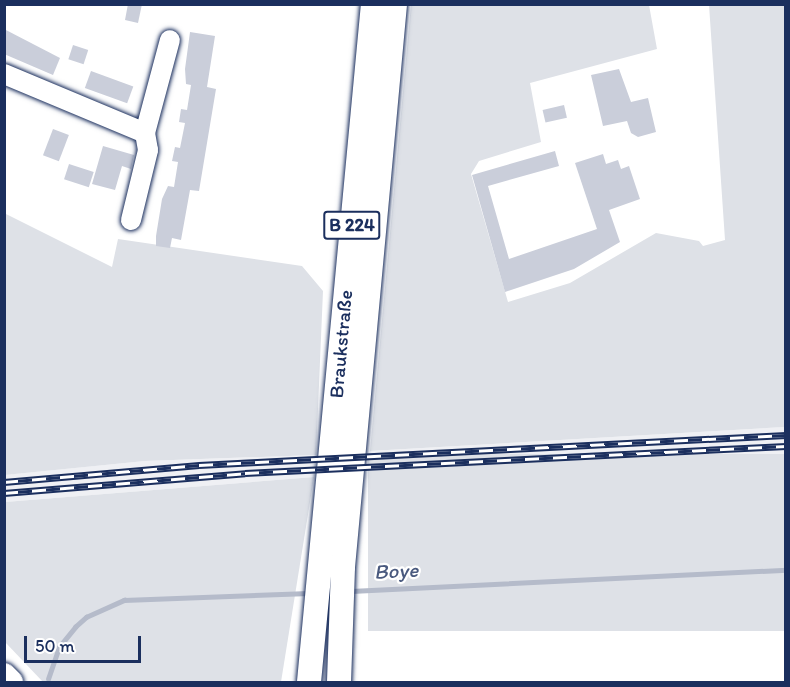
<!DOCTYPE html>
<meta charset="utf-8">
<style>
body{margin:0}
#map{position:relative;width:790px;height:687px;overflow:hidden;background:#fff;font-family:Itim,sans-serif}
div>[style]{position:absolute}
.built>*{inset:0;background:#eff0f4}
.green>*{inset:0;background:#dee1e7;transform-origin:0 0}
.stream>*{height:4.5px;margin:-2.25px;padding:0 2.25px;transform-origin:2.25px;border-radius:2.25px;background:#b5bbca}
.building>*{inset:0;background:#caceda;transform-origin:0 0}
.roads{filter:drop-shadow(0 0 2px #1b2f5e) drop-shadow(0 0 2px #1b2f5e)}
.minor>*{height:20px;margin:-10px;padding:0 10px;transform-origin:10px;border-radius:10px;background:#fff}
.major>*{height:24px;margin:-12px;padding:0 12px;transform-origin:12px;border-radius:12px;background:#fff}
.rail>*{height:7px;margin-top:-3.5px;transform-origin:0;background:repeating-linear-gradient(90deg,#fff 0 14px,#1b2f5e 0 28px);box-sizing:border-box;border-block:2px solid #1b2f5e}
span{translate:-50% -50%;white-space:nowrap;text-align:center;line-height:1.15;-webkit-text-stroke:4.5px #fff;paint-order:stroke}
.shield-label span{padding:2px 4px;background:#fff;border:2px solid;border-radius:4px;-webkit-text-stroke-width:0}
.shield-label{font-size:18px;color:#1b2f5e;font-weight:700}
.street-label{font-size:20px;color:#1b2f5e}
.water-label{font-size:21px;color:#49597e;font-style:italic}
.frame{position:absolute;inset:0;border:6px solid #1b2f5e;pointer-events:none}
.scale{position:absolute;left:24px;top:636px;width:117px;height:27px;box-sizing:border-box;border:3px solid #1b2f5e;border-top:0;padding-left:8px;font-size:18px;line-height:21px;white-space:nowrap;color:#1b2f5e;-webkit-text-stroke:4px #fff;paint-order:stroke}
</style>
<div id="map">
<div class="built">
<i style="clip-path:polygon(785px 427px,785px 454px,368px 473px,370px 451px)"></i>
<i style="clip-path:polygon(316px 455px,314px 477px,5px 502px,4px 475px,145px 461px)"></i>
</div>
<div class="green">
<i style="clip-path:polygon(411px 5px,649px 5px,657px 49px,530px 83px,541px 142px,479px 161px,471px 174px,508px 302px,570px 283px,656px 233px,699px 241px,703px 246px,725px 240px,709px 5px,785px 5px,785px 427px,370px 451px)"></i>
<i style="clip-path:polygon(4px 213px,112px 267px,118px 239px,302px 266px,323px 291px,316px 455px,145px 461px,5px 475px)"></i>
<i style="left:785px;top:454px;width:177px;height:417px;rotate:90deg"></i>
<i style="clip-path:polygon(314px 477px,281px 682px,43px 682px,5px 642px,5px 502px)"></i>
</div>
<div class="stream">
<i style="left:351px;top:591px;width:436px;rotate:-2.8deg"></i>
<i style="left:48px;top:679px;width:34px;rotate:-71deg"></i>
<i style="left:59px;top:647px;width:26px;rotate:-51deg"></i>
<i style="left:75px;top:627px;width:15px;rotate:-42deg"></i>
<i style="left:86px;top:617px;width:42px;rotate:-24.1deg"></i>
<i style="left:124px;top:600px;width:185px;rotate:-2.2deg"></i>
</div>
<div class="building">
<i style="clip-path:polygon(128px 4px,142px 4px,138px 23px,125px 20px)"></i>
<i style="clip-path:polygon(4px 29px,60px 58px,53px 75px,4px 54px)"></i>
<i style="clip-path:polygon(190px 32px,215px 36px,207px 87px,216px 89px,199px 191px,190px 190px,181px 240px,172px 238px,170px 248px,156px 246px,156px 236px,162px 199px,168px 186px,174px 187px,178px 162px,172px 161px,175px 147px,180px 148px,185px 123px,179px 122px,181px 109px,187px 110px,191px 85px,186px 84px,185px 69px)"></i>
<i style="left:73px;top:45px;width:16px;height:15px;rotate:18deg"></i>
<i style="clip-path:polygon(619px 69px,631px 102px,648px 98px,656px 132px,638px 137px,631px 133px,627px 121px,603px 126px,591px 75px)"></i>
<i style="left:91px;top:71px;width:45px;height:18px;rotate:20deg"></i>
<i style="left:564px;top:105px;width:13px;height:22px;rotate:77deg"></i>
<i style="left:53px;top:129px;width:17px;height:28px;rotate:21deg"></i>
<i style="clip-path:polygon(103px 146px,134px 155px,131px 169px,122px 166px,115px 190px,92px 184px)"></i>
<i style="clip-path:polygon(555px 151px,559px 166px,488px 186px,509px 259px,597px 229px,575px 163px,603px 154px,606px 164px,618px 160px,621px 169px,629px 166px,640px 199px,609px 210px,620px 242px,574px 269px,505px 292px,472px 175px)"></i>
<i style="left:69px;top:164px;width:26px;height:16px;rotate:18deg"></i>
</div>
<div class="roads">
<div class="minor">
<i style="left:4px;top:74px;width:153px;rotate:22.7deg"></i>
<i style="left:145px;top:133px;width:96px;rotate:-75deg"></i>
<i style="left:131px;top:220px;width:72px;rotate:-76.3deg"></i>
<i style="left:148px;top:150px;width:17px;rotate:-100deg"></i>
</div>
<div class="major">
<i style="left:4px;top:675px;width:10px;rotate:45deg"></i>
<i style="left:309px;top:682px;width:681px;rotate:-84.61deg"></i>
<i style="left:339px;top:682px;width:115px;rotate:-88deg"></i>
<i style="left:343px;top:567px;width:565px;rotate:-84.72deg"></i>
</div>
</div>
<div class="rail">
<i style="left:4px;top:482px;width:196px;rotate:-5deg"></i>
<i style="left:199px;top:465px;width:588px;rotate:-2.93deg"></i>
<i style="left:4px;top:493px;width:242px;rotate:-4.7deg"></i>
<i style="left:245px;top:473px;width:542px;rotate:-2.86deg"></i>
</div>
<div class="shield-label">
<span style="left:352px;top:225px">B 224</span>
</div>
<div class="street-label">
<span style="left:341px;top:344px;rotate:-85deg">Braukstraße</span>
</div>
<div class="water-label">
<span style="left:396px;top:571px;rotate:-3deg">Boye</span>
</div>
<div class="frame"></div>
<div class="scale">50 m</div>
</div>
